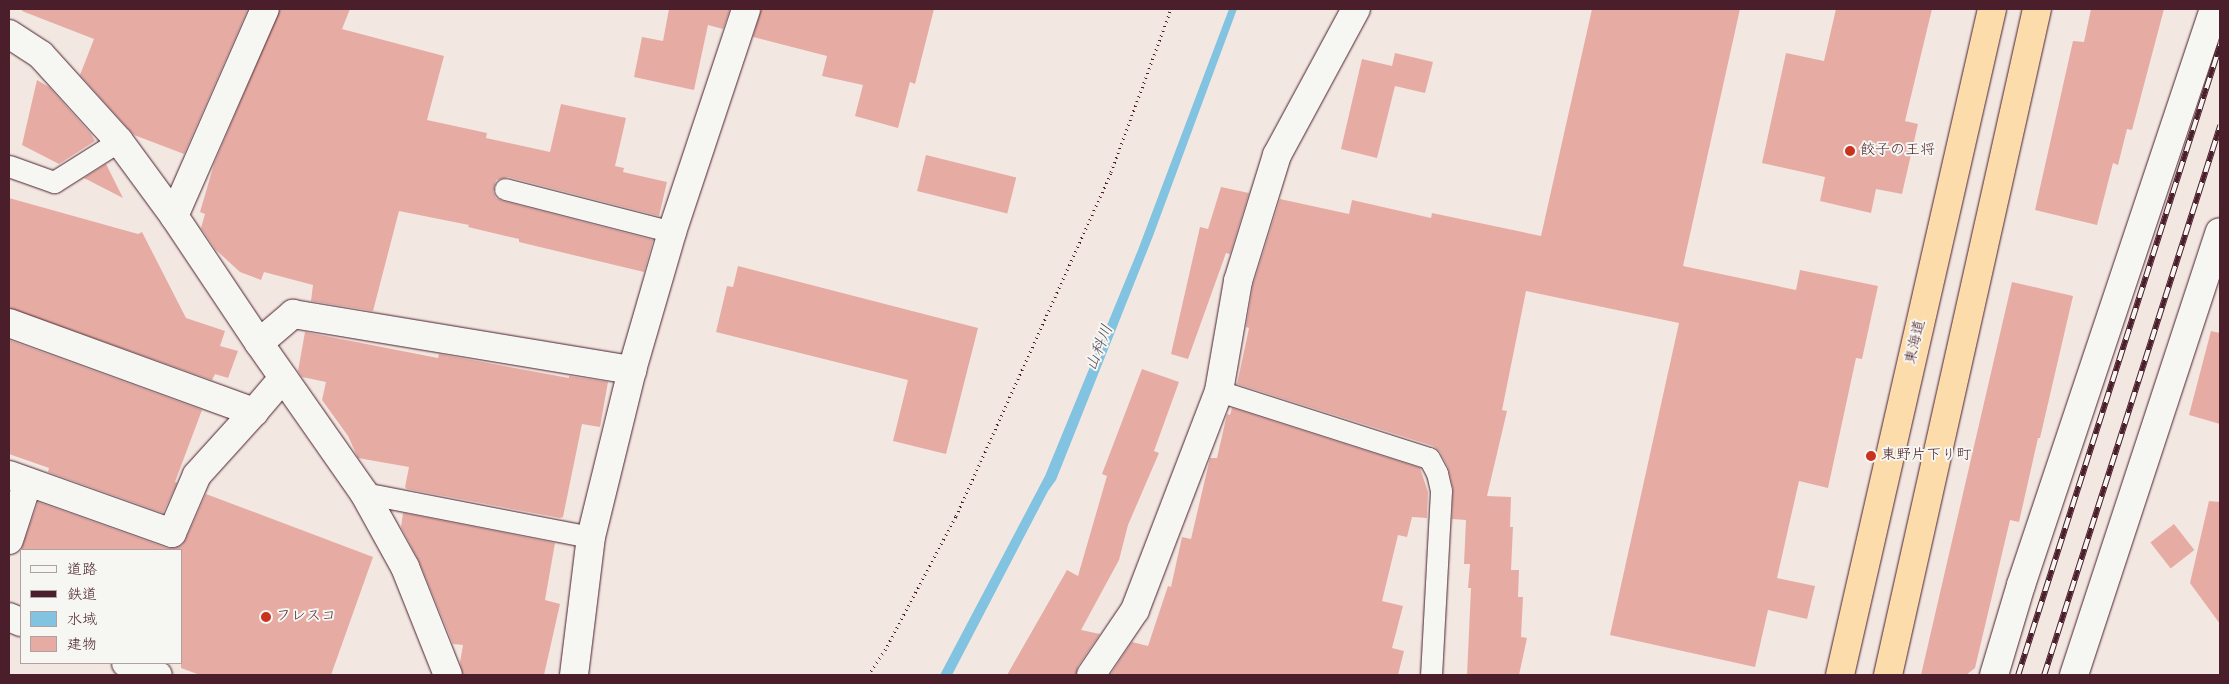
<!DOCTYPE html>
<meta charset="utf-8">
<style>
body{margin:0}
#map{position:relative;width:2229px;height:684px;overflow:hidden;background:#f3e7e2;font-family:Mynerve,"Klee One",sans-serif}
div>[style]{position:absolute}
.water>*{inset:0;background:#81c3e1}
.building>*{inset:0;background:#e6aca4;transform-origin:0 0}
.path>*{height:3px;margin-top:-1.5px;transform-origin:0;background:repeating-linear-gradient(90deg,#4a1f2b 0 1px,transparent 0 5px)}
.roads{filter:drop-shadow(0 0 1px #4a1f2b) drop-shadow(0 0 1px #4a1f2b)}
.service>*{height:21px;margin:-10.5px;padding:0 10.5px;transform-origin:10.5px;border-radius:10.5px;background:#f6f6f2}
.minor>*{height:28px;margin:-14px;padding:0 14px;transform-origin:14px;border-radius:14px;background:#f6f6f2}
.trunk>*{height:28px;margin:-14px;padding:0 14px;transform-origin:14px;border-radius:14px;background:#fddcac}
.rail>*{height:5.5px;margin-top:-2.75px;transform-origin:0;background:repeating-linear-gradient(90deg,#f6f6f2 0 11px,#4a1f2b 0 22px);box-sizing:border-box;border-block:1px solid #4a1f2b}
.dots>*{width:14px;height:14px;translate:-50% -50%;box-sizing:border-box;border:2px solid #f6f6f2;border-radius:50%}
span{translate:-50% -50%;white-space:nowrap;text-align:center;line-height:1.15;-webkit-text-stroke:4px #f6f6f2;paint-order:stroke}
.poi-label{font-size:15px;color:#4a1f2b}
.left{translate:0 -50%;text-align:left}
.street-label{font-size:15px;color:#4a1f2b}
.water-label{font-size:16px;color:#5a5062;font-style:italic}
.frame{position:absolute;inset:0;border:10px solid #4a1f2b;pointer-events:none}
.legend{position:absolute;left:20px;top:549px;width:162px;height:115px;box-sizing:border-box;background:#f6f6f2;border:1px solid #b1a0a2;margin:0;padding:6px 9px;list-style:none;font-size:15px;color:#4a1f2b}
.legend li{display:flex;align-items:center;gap:10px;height:25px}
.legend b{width:25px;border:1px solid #b1a0a2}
</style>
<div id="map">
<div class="water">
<i style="clip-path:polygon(1229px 9px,1237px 9px,1153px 236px,1056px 480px,1048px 491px,952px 675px,940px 675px,1045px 476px,1138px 250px)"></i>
</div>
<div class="building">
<i style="clip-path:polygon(23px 9px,248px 9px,184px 154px,134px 135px,80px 75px,94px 39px,22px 11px)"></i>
<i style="clip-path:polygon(280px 9px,350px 9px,342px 29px,444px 56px,427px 120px,487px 133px,486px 138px,550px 152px,561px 104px,626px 118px,615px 166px,624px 168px,623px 172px,667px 182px,659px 216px,508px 177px,496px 180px,493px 192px,496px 198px,502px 201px,653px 240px,644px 272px,519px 242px,519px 239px,468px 227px,469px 225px,399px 211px,373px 311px,311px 301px,313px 285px,264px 272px,261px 280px,240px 272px,216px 250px,201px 228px,205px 214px,200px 212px,214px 164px)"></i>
<i style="clip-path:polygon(669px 9px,730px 9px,723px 29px,708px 25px,694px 90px,634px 77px,642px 37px,663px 41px)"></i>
<i style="clip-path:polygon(761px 9px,934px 9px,915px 84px,910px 82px,898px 128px,855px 116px,863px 85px,822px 76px,827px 56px,753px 37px)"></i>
<i style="clip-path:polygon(1592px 9px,1740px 9px,1683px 266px,1796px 290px,1800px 270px,1878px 286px,1862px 359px,1856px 358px,1828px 488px,1799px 481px,1777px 578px,1815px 586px,1807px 619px,1768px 610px,1755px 667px,1610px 635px,1679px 323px,1526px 291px,1502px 410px,1507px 411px,1487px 496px,1511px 497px,1510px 527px,1513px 527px,1511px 570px,1519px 570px,1518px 597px,1523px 597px,1521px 637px,1527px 638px,1519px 675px,1467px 675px,1471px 588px,1468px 588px,1470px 564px,1464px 564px,1466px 520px,1452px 519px,1453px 488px,1448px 467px,1440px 452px,1433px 446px,1237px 384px,1249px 328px,1246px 327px,1253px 285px,1280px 199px,1349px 214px,1352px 200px,1431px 218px,1432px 213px,1541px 236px)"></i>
<i style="clip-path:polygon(1836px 9px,1932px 9px,1905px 121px,1918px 124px,1902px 194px,1876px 189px,1871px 213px,1820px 201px,1825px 177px,1762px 163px,1786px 53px,1824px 61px)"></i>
<i style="clip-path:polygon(2091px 9px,2164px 9px,2132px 130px,2127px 129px,2118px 165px,2113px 163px,2097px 225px,2035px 210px,2073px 41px,2084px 42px)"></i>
<i style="clip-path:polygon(1395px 53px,1433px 62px,1425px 93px,1395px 86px,1377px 158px,1341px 149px,1362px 59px,1392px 66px)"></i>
<i style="clip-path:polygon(37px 80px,49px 87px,91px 134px,95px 141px,59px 164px,22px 145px)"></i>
<i style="left:926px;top:155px;width:93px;height:37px;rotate:14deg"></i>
<i style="clip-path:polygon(106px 164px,123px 198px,84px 178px)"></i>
<i style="clip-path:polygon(1221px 187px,1249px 193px,1230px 254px,1226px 253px,1188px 359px,1171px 354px,1200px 227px,1208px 229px)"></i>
<i style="clip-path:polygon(9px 198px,138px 234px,142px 232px,186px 318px,225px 331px,220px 346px,238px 351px,228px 378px,215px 374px,212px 380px,9px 308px)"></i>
<i style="clip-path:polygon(738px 266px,978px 328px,946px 454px,893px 441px,908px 380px,716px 332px,727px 286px,733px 287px)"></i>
<i style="clip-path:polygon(2012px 282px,2073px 296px,2040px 438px,2038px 438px,2019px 522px,2010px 520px,1975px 668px,1966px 675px,1921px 675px)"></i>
<i style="clip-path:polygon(2211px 331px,2220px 333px,2220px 424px,2189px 415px)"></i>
<i style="clip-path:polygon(305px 332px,438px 358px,439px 354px,569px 378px,569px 376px,608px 382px,600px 427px,582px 424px,563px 517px,560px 518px,407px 489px,405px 487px,409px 467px,358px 458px,348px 436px,322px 400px,326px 382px,302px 377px,298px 371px)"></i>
<i style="clip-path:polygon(9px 340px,202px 410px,175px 482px,177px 483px,163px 513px,48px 472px,49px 468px,9px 454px)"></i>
<i style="clip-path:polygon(1142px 369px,1179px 382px,1154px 451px,1159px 453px,1128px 525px,1119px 560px,1081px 630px,1100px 634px,1078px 666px,1076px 675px,1007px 675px,1067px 570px,1078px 576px,1107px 476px,1102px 474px)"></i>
<i style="clip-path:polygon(1232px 408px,1420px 468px,1428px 492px,1427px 518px,1412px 517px,1407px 537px,1398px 535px,1382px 601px,1403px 606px,1392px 648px,1404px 651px,1398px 675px,1110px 675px,1132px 642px,1148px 646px,1168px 586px,1171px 587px,1182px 537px,1191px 539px,1210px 458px,1217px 458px,1227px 414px,1230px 415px)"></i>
<i style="clip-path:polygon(206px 494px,373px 557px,331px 675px,200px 675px,181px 668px,181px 550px,21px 550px,38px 502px,167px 548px,175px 548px,182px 545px,186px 539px)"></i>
<i style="clip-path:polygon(2209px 501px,2220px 502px,2220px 624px,2190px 583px)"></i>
<i style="clip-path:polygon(403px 513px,555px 543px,545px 600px,560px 604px,544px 675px,463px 675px,460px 662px,463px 645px,453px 644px,419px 561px,401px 527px)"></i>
<i style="left:2174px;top:524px;width:33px;height:30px;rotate:52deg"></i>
</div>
<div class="path">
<i style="left:868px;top:675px;width:30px;rotate:-56deg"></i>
<i style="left:885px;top:650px;width:152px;rotate:-62.1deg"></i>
<i style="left:956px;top:516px;width:377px;rotate:-65.7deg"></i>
<i style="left:1111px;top:172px;width:174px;rotate:-69.8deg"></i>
</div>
<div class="roads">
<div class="service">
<i style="left:9px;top:166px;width:48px;rotate:19.6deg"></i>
<i style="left:54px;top:182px;width:77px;rotate:-32.2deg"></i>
<i style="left:505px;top:189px;width:172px;rotate:14.4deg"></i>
<i style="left:1219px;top:391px;width:220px;rotate:17.7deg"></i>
<i style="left:1429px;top:458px;width:17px;rotate:62deg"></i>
<i style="left:1437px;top:473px;width:18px;rotate:77deg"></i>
<i style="left:1441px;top:491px;width:184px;rotate:93.1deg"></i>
<i style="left:364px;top:493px;width:231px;rotate:11deg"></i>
</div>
<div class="minor">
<i style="left:9px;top:34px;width:38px;rotate:33deg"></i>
<i style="left:41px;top:55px;width:116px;rotate:47.8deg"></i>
<i style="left:119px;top:141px;width:93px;rotate:53.7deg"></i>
<i style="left:174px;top:216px;width:153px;rotate:56.2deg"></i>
<i style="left:259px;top:343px;width:183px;rotate:55deg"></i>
<i style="left:364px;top:493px;width:85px;rotate:61deg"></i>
<i style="left:405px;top:567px;width:116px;rotate:68.3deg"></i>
<i style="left:174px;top:216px;width:226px;rotate:-66.3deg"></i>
<i style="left:9px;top:323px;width:261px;rotate:20deg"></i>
<i style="left:254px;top:412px;width:45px;rotate:-49.5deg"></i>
<i style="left:259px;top:343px;width:45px;rotate:-40.5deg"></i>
<i style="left:293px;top:314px;width:344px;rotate:9.4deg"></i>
<i style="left:9px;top:475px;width:173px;rotate:19.6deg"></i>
<i style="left:172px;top:533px;width:63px;rotate:-66.7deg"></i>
<i style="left:197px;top:475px;width:85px;rotate:-47.9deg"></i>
<i style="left:9px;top:540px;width:61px;rotate:-71.9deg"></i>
<i style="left:9px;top:617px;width:13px;rotate:23deg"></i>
<i style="left:126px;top:663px;width:34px;rotate:21deg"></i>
<i style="left:574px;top:675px;width:139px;rotate:-83deg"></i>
<i style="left:591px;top:537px;width:172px;rotate:-76.2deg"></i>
<i style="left:632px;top:370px;width:144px;rotate:-73.8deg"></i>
<i style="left:672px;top:232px;width:235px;rotate:-71.6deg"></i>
<i style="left:1091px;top:675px;width:78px;rotate:-55.9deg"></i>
<i style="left:1135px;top:610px;width:235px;rotate:-69deg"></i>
<i style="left:1219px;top:391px;width:112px;rotate:-80.2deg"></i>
<i style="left:1238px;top:281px;width:132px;rotate:-72.8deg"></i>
<i style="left:1277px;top:155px;width:166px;rotate:-61.6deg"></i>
<i style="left:1994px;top:675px;width:94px;rotate:-73.3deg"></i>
<i style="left:2021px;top:585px;width:607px;rotate:-71.48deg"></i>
<i style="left:2074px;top:675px;width:466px;rotate:-71.8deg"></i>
</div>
<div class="trunk">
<i style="left:1840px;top:675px;width:683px;rotate:-77.14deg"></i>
<i style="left:1888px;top:675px;width:682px;rotate:-77.39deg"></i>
</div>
</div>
<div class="rail">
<i style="left:2018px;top:675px;width:662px;rotate:-72.22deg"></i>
<i style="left:2044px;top:675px;width:577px;rotate:-72.23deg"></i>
</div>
<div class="dots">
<i style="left:1850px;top:151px;background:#c8321e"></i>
<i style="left:1871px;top:456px;background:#c8321e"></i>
<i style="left:266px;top:617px;background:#c8321e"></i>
</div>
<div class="poi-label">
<span class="left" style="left:1860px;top:151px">餃子の王将</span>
<span class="left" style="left:1881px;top:456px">東野片下り町</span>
<span class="left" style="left:276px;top:617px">フレスコ</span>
</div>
<div class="street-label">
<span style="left:1916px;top:342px;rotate:-77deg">東海道</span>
</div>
<div class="water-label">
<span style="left:1100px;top:348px;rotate:-68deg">山科川</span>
</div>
<div class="frame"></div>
<ul class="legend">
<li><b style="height:6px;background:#f6f6f2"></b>道路</li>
<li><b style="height:6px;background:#4a1f2b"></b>鉄道</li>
<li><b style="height:14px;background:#81c3e1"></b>水域</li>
<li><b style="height:14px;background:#e6aca4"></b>建物</li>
</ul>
</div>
